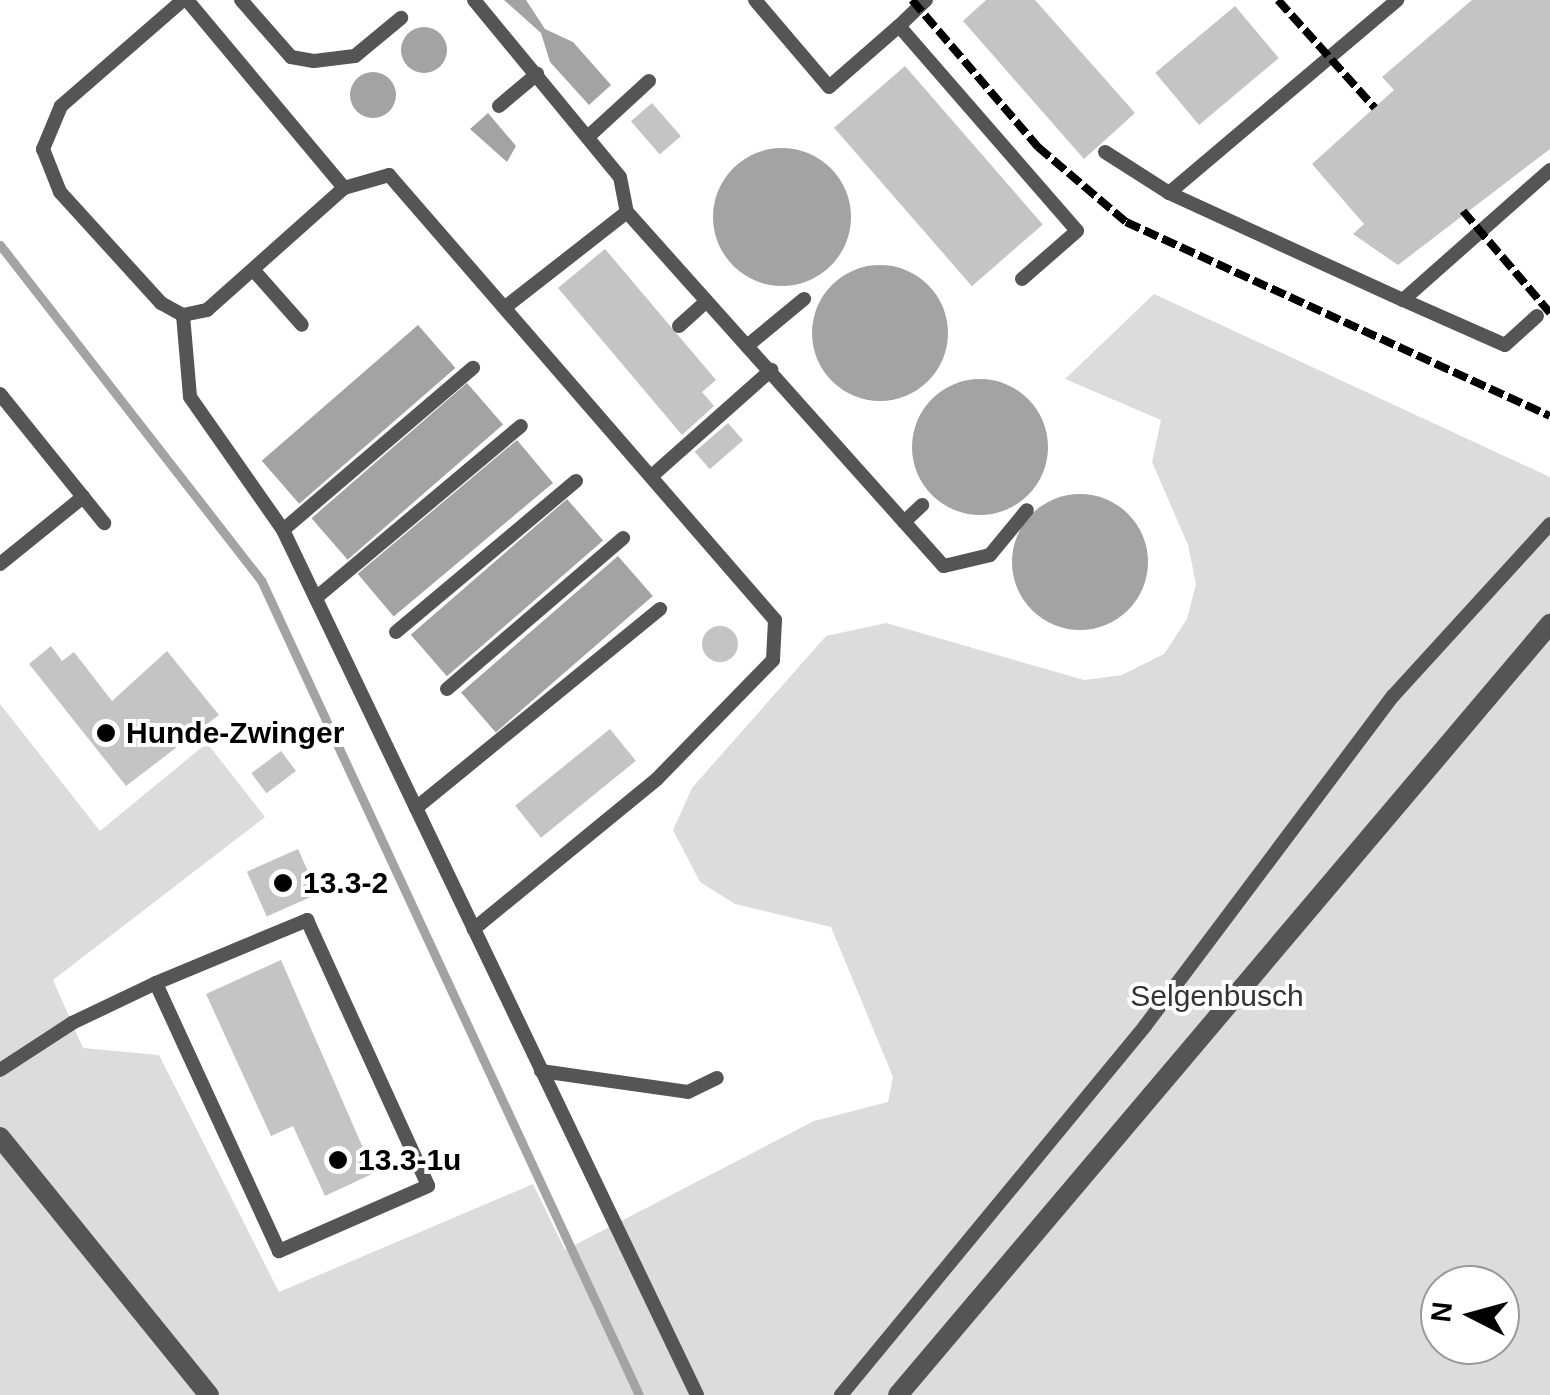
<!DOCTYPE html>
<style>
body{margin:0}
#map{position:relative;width:1550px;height:1395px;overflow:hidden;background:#fff;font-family:Helvetica,sans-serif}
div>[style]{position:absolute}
.green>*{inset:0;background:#dcdcdc}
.water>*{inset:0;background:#a3a3a3;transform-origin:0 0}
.round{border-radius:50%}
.stream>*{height:9px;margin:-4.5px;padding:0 4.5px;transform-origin:4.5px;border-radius:4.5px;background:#a3a3a3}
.building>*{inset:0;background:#c4c4c4;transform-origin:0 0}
.lane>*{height:14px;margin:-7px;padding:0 7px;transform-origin:7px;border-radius:7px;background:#555}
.street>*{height:20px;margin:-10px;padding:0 10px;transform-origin:10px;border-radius:10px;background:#555}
.rail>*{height:8px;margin-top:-4px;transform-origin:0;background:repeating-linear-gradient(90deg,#000 0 15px,transparent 0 20px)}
.dots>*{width:28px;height:28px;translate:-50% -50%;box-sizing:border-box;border:5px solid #fff;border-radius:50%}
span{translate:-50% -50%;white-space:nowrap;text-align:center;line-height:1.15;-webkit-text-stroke:8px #fff;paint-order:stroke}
.poi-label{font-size:30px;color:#000;font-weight:700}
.left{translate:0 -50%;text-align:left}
.park-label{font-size:30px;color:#333}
.north{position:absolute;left:1420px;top:1265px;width:100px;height:100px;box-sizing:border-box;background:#fff;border:2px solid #999;border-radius:50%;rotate:276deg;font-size:28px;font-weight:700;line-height:40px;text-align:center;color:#000}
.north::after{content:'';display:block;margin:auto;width:35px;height:45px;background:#000;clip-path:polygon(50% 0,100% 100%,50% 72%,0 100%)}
</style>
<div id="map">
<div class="green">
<i style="clip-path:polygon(evenodd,1154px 294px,1550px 477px,1550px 1395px,0 1395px,0 704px,100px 831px,207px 743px,265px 817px,53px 980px,83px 1048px,159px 1055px,279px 1292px,533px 1184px,565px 1250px,814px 1121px,888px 1102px,893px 1077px,831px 927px,735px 904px,700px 882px,673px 830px,692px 788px,826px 636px,886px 623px,1084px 680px,1122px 675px,1164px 654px,1187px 619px,1196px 584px,1188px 545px,1152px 462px,1161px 420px,1065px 379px,1154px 294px,1440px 1285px,1500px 1285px,1500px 1345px,1440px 1345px,1440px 1285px)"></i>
</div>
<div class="water">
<i style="clip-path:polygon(504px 0,526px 0,545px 29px,573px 42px,611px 85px,589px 105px,550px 62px,541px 33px)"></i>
<i class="round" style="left:401px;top:27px;width:46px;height:46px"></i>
<i class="round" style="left:350px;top:72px;width:46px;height:46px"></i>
<i style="clip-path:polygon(488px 113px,516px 146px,507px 162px,470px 129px)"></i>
<i class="round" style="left:713px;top:148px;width:138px;height:138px"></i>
<i class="round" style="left:812px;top:265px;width:136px;height:136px"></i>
<i style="left:418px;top:325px;width:57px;height:207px;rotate:49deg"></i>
<i class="round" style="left:912px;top:379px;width:136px;height:136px"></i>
<i style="left:467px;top:383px;width:55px;height:206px;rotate:49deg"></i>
<i style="left:517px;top:440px;width:56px;height:208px;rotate:50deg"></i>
<i class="round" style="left:1012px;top:494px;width:136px;height:136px"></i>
<i style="left:567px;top:499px;width:55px;height:207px;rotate:49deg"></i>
<i style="left:618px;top:556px;width:53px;height:208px;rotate:49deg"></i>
</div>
<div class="stream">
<i style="left:0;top:245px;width:425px;rotate:52.1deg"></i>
<i style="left:261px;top:580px;width:898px;rotate:65.12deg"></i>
</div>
<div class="building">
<i style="clip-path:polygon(986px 0,1035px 0,1135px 113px,1084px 159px,963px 21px)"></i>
<i style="clip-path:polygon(1472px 0,1550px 0,1550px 149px,1398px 265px,1353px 234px,1364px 224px,1312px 164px,1394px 90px,1382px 77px)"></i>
<i style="left:1235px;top:6px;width:68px;height:104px;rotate:50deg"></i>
<i style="left:905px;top:66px;width:210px;height:94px;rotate:49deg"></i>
<i style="left:652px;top:103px;width:44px;height:28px;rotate:49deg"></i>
<i style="clip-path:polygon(605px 249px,716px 380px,702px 392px,714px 406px,682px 435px,558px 288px)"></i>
<i style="left:728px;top:423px;width:23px;height:44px;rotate:49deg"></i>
<i class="round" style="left:702px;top:626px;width:36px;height:36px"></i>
<i style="clip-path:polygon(51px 646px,62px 661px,74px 652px,112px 701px,167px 651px,219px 715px,126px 786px,29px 664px)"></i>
<i style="left:610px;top:729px;width:41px;height:122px;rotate:51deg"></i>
<i style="left:281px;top:751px;width:25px;height:37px;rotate:53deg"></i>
<i style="left:298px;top:849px;width:49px;height:56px;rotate:66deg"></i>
<i style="clip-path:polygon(281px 960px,374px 1173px,325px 1196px,293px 1126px,271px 1136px,206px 994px)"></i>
</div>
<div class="lane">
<i style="left:183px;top:0;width:162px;rotate:139deg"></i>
<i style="left:61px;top:106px;width:47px;rotate:112.7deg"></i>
<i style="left:43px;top:149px;width:46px;rotate:68.4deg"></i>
<i style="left:60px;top:192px;width:150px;rotate:47.7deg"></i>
<i style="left:161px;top:303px;width:25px;rotate:29deg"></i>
<i style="left:183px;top:315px;width:25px;rotate:-12deg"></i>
<i style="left:207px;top:310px;width:183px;rotate:-41.7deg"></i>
<i style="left:344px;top:188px;width:47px;rotate:-16.1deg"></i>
<i style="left:389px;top:175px;width:589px;rotate:49.06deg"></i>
<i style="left:775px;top:620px;width:40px;rotate:92.9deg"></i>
<i style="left:773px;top:660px;width:166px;rotate:134.3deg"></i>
<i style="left:657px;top:779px;width:237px;rotate:140.7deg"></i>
<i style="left:187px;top:0;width:245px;rotate:50.1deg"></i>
<i style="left:241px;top:0;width:76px;rotate:48.7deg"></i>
<i style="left:291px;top:57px;width:23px;rotate:10deg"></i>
<i style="left:314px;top:61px;width:41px;rotate:-7deg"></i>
<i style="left:355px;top:56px;width:60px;rotate:-39.6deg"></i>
<i style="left:474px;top:0;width:229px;rotate:50.5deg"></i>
<i style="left:620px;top:177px;width:36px;rotate:79deg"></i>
<i style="left:627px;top:212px;width:475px;rotate:48.2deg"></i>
<i style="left:944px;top:566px;width:47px;rotate:-13.4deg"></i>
<i style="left:990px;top:555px;width:58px;rotate:-50.6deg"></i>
<i style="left:755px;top:0;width:114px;rotate:49.6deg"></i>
<i style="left:829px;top:87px;width:93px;rotate:-41.1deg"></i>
<i style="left:926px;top:0;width:37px;rotate:136deg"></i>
<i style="left:899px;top:26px;width:271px;rotate:49deg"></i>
<i style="left:1077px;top:231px;width:73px;rotate:138.9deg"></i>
<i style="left:499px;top:106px;width:50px;rotate:-40.1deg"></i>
<i style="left:590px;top:135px;width:80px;rotate:-42.5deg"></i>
<i style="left:1105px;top:152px;width:76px;rotate:32.6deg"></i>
<i style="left:1169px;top:193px;width:257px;rotate:24.6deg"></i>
<i style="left:1169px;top:193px;width:299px;rotate:-40.2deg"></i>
<i style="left:256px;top:273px;width:69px;rotate:48.5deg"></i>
<i style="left:508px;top:305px;width:151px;rotate:-38deg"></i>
<i style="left:183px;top:315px;width:82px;rotate:85.1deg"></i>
<i style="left:190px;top:397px;width:162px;rotate:55deg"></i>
<i style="left:283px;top:530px;width:959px;rotate:64.42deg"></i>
<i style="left:1537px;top:316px;width:43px;rotate:137.8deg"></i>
<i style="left:1505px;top:345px;width:111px;rotate:-156.2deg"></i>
<i style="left:1403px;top:300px;width:196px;rotate:-41.5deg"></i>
<i style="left:679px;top:326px;width:36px;rotate:-42deg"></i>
<i style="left:747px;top:346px;width:74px;rotate:-39.5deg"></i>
<i style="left:0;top:394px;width:166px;rotate:51.1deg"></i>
<i style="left:654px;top:474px;width:157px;rotate:-41.6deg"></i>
<i style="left:904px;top:522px;width:25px;rotate:-43deg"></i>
<i style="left:283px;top:530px;width:250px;rotate:-40.5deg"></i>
<i style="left:0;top:564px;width:107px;rotate:-38.9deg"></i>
<i style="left:317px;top:597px;width:266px;rotate:-40deg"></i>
<i style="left:396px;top:632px;width:235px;rotate:-40deg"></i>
<i style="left:447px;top:689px;width:232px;rotate:-40.6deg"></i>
<i style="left:416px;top:808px;width:315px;rotate:-39.2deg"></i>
<i style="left:0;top:1070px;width:86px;rotate:-33.1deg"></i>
<i style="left:72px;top:1023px;width:93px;rotate:-25.5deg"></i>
<i style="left:156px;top:983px;width:164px;rotate:-22.6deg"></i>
<i style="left:307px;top:920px;width:292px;rotate:65.5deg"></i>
<i style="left:428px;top:1186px;width:163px;rotate:156.4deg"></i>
<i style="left:279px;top:1251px;width:295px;rotate:-114.7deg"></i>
<i style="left:541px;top:1071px;width:148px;rotate:8.1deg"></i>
<i style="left:688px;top:1092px;width:32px;rotate:-26deg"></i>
<i style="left:841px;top:1395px;width:478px;rotate:-50.5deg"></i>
<i style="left:1145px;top:1026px;width:413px;rotate:-53.1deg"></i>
<i style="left:1393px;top:696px;width:233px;rotate:-47.6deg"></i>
</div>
<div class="street">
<i style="left:0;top:1137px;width:332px;rotate:51deg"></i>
<i style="left:898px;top:1395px;width:1010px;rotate:-49.78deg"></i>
</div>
<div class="rail">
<i style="left:912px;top:0;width:194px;rotate:49.4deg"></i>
<i style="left:1038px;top:147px;width:116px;rotate:40.4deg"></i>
<i style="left:1126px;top:222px;width:466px;rotate:24.6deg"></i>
<i style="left:1278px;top:0;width:145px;rotate:48.1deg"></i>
<i style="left:1463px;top:211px;width:134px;rotate:49.5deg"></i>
</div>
<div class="dots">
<i style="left:106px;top:733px;background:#000"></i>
<i style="left:283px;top:883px;background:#000"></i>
<i style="left:338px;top:1160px;background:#000"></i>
</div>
<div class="poi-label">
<span class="left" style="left:126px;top:733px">Hunde-Zwinger</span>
<span class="left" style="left:303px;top:883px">13.3-2</span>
<span class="left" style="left:358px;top:1160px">13.3-1u</span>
</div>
<div class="park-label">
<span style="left:1217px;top:996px">Selgenbusch</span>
</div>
<div class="north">N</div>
</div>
